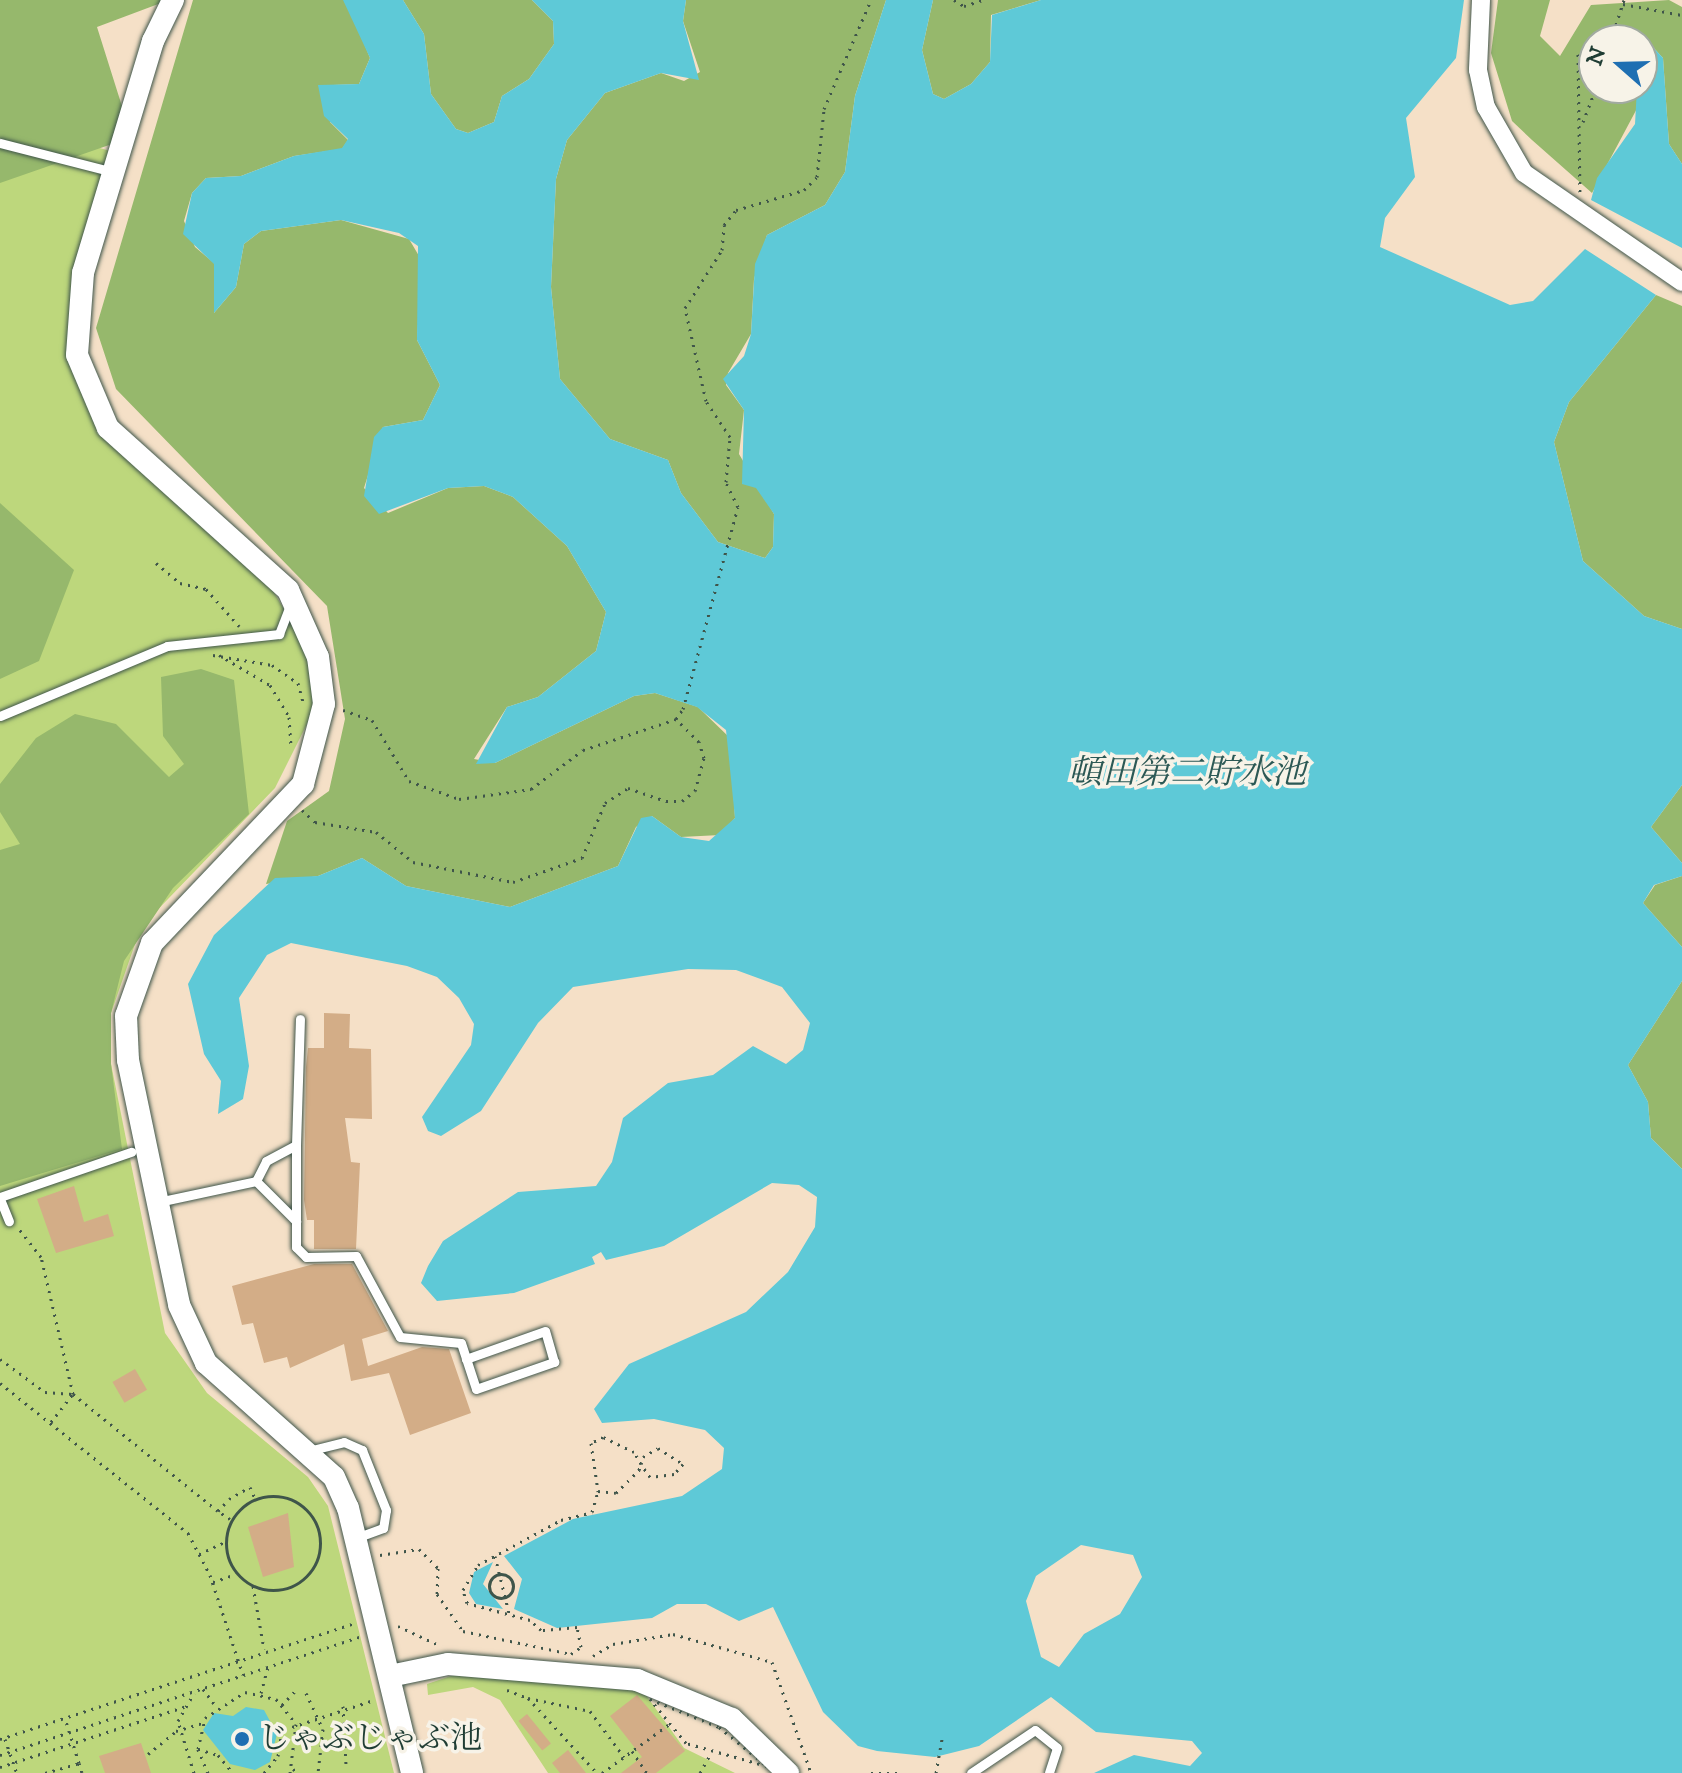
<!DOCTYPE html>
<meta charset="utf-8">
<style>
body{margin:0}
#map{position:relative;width:1682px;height:1773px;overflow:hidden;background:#f5e0c7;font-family:"IM FELL DW Pica","Noto Serif JP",serif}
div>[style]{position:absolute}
.green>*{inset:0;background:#bdd77c}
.forest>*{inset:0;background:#96b86c}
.water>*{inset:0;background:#5ec9d7}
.building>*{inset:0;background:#d3ad87;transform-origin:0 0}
.path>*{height:3px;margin-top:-1.5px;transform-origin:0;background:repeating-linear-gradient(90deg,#3f554a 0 2px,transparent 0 8px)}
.path>.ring{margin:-1.5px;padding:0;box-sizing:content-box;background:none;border:3px solid #3f554a;border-radius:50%}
.roads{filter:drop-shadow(0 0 2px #3f554a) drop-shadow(0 0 2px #3f554a)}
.service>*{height:9px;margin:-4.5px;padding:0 4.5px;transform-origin:4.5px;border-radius:4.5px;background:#fff}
.minor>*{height:18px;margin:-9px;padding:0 9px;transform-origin:9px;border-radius:9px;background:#fff}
.tertiary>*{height:22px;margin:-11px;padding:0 11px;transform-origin:11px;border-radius:11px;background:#fff}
.dots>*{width:22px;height:22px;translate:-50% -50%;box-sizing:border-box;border:4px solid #f7f3e8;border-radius:50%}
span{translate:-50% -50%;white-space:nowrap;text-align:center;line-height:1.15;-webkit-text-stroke:7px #f7f3e8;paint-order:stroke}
.poi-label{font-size:32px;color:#1f3d34}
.left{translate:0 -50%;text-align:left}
.water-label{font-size:34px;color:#2c5955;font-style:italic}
.north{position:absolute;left:1578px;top:24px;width:80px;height:80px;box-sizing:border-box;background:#f7f3e8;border:2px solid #a1aaa0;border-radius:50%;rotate:290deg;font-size:22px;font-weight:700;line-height:32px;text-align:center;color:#1f3d34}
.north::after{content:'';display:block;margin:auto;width:28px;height:36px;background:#1f6fb2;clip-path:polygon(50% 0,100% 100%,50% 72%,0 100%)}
</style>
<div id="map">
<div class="green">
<i style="clip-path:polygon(8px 121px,110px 151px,73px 373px,110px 442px,264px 576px,302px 639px,311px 677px,314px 710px,275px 788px,141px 927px,111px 1013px,111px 1064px,165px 1333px,207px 1393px,308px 1477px,328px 1506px,394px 1773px,0 1773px,0 123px)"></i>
<i style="clip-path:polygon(463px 1672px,643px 1691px,684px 1748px,735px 1773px,548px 1773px,500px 1700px,473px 1687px,428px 1695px,427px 1684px)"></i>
</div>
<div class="forest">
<i style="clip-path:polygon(0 0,169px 0,97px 27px,126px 119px,112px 144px,0 183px)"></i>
<i style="clip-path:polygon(193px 0,360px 0,351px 11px,370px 58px,359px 84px,333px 85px,330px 122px,348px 140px,342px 149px,294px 156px,241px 176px,206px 178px,192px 193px,184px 221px,195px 247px,214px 263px,214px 313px,236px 287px,244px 244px,261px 231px,341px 220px,409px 239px,422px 261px,417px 340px,440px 385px,423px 420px,383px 427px,364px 488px,388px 513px,448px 488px,484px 486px,513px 497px,567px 546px,606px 612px,596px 651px,538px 697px,507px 707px,474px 759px,495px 763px,634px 696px,655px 693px,698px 707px,730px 738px,735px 818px,720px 835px,681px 837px,652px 816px,636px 827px,618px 866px,510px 907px,406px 886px,362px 858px,318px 876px,266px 884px,287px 821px,329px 791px,345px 719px,327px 606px,116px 389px,96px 328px)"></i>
<i style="clip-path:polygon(403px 0,532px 0,553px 21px,554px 44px,529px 79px,502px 96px,494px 122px,468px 133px,456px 129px,431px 94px,424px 34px)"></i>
<i style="clip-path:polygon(686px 0,886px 0,855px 96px,845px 172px,825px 205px,767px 235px,754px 279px,751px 334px,728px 373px,726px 385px,744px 410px,739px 454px,774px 514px,773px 547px,765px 558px,718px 542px,681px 493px,668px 460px,610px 439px,560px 379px,551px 287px,556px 179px,567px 140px,605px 93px,661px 73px,684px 81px,700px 72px,683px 21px)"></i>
<i style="clip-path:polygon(933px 0,1041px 0,991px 15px,990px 62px,971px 84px,944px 99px,933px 94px,922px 50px)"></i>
<i style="clip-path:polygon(1498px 0,1550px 0,1540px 36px,1560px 56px,1591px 5px,1669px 0,1682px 7px,1682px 164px,1669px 144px,1663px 58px,1640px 33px,1635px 40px,1594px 40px,1594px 88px,1639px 88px,1641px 101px,1592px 193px,1532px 140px,1512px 121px,1491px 53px)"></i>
<i style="clip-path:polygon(1656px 295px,1682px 306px,1682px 629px,1644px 616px,1583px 561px,1554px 442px,1569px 402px)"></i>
<i style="clip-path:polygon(0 503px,74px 570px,39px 661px,0 679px)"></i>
<i style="clip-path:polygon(201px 669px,234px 680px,249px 814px,173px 888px,124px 961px,111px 1013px,111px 1064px,122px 1149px,0 1186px,0 850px,20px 844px,0 812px,0 784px,36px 738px,75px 714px,116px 724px,169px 777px,184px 764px,163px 736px,161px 677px)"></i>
<i style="clip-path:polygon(1682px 785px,1682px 863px,1651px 827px)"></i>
<i style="clip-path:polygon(1682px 876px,1682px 947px,1643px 903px,1655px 885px)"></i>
<i style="clip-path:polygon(1682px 981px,1682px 1169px,1651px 1138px,1648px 1102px,1628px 1065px)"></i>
</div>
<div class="water">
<i style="clip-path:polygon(evenodd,343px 0,403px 0,424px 34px,431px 94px,456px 129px,468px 133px,494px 122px,502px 96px,529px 79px,554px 44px,553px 21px,532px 0,686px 0,683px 21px,699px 80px,661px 73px,605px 93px,567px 140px,556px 179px,551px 287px,560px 379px,610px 439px,668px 460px,681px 493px,718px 542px,765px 558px,773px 547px,774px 514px,756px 488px,742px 484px,744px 410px,723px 379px,744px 356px,751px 334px,755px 264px,767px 235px,825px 205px,845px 172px,855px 96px,886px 0,933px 0,922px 50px,933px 94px,944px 99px,971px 84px,990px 62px,992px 15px,1041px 0,1464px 0,1456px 58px,1406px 118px,1415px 177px,1385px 218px,1380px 247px,1510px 305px,1533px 301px,1585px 249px,1656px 295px,1569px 402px,1554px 442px,1583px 561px,1644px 616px,1682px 629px,1682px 785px,1651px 827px,1682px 863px,1682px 876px,1654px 885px,1643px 903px,1682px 947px,1682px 981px,1628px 1065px,1648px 1102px,1651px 1138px,1682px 1169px,1682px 1773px,1094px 1773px,1134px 1755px,1190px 1766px,1202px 1753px,1192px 1741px,1096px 1732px,1051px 1697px,979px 1746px,935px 1757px,877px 1751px,858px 1746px,823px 1712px,773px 1607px,739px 1621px,706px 1604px,677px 1604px,652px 1618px,557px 1628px,514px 1609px,522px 1579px,504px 1556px,573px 1519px,682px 1496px,722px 1469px,724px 1448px,705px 1430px,654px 1419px,602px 1423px,594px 1409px,629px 1364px,746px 1312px,788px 1272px,815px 1227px,817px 1197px,799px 1185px,772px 1183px,664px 1246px,606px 1260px,601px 1252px,592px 1257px,595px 1264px,514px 1293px,437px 1301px,421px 1283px,428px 1266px,443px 1241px,518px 1192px,596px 1186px,612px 1162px,623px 1118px,668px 1083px,713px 1075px,753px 1046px,786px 1064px,803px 1050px,810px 1023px,782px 987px,736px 970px,688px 969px,573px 987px,538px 1023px,481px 1111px,441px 1136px,428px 1131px,422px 1117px,471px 1045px,474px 1024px,459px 998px,437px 977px,407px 966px,291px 943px,267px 955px,239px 998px,249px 1066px,243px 1099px,218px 1114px,221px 1081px,204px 1054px,188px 984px,214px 935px,275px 878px,318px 876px,362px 858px,406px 886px,510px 907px,618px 866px,641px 818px,652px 816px,681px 837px,709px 841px,735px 818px,726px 730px,697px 707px,655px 693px,634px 696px,495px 763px,476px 764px,507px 707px,538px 697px,596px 651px,606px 612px,567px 546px,513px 497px,484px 486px,448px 488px,379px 514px,364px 496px,374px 437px,383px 427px,423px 420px,440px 385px,417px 340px,418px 246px,399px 233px,341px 220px,261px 231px,244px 244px,236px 287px,214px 313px,214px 264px,183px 234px,192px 193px,206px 178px,241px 176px,294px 156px,342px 148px,348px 139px,324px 116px,318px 85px,359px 84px,370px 58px,343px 0,1081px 1545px,1133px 1555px,1142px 1577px,1120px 1614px,1084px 1634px,1059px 1667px,1041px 1657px,1026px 1601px,1036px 1576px,1081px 1545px)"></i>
<i style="clip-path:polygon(1640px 33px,1663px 58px,1669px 144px,1682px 164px,1682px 248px,1591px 200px,1597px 178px,1635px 124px)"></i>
<i style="clip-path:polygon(493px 1562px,483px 1584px,503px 1609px,476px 1604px,469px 1593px,474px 1572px)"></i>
<i style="clip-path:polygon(246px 1707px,264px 1710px,277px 1734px,270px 1762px,255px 1770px,230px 1764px,203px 1730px,214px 1713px,233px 1716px)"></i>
</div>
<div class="building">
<i style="clip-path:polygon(324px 1013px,350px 1014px,349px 1048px,371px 1049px,372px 1119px,345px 1118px,351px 1162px,360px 1163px,356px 1249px,314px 1249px,314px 1220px,307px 1220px,304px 1200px,306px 1067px,308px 1048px,324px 1048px)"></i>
<i style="clip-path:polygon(74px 1186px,84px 1222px,108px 1214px,114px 1236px,56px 1253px,37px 1199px)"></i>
<i style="clip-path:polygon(314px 1264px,352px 1264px,388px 1331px,362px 1339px,368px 1366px,422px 1347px,449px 1349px,471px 1413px,410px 1435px,389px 1373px,351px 1381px,344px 1344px,290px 1368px,287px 1357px,264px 1363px,253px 1323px,242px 1325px,232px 1286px)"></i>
<i style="left:135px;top:1369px;width:24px;height:26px;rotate:60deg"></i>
<i style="clip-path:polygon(288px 1513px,294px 1567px,263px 1577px,248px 1527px)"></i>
<i style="clip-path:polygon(637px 1695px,685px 1751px,656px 1773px,621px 1773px,642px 1757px,610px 1716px)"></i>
<i style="left:527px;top:1714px;width:38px;height:11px;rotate:51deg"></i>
<i style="clip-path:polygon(141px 1743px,151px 1773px,105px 1773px,99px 1756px)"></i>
<i style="clip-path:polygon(568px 1750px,586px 1773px,560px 1773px,552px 1763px)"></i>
</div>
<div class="path">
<i style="left:954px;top:0;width:12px;rotate:31deg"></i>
<i style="left:964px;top:6px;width:20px;rotate:-18deg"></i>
<i style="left:1623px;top:4px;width:60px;rotate:10.6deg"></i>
<i style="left:1611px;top:40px;width:42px;rotate:-72deg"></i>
<i style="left:1578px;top:54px;width:138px;rotate:89.2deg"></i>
<i style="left:1583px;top:122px;width:36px;rotate:-69deg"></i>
<i style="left:156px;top:563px;width:31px;rotate:40deg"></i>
<i style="left:180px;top:583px;width:27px;rotate:13deg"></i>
<i style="left:206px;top:589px;width:50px;rotate:48.3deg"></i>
<i style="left:213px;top:655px;width:60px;rotate:9.6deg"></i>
<i style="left:272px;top:665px;width:32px;rotate:35deg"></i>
<i style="left:298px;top:683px;width:20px;rotate:75deg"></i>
<i style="left:219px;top:655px;width:59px;rotate:30.5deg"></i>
<i style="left:270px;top:685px;width:37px;rotate:59deg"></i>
<i style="left:289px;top:717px;width:29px;rotate:86deg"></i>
<i style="left:343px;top:710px;width:31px;rotate:19deg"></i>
<i style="left:372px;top:720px;width:71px;rotate:58.8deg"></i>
<i style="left:409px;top:781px;width:53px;rotate:19.8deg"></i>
<i style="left:459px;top:799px;width:73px;rotate:-7.9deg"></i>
<i style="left:531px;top:789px;width:65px;rotate:-36.9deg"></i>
<i style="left:583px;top:750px;width:98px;rotate:-18.4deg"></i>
<i style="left:676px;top:719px;width:12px;rotate:-55deg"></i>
<i style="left:683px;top:709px;width:209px;rotate:-74.8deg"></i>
<i style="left:738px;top:507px;width:28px;rotate:-116deg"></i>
<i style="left:726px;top:482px;width:45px;rotate:-84.9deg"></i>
<i style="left:730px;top:437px;width:43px;rotate:-123.7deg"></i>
<i style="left:706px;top:401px;width:95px;rotate:-102.7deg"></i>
<i style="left:685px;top:308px;width:69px;rotate:-57.5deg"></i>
<i style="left:722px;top:250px;width:25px;rotate:-85deg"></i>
<i style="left:724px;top:225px;width:19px;rotate:-51deg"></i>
<i style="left:736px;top:210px;width:71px;rotate:-16.4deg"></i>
<i style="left:804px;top:190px;width:18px;rotate:-45deg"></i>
<i style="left:817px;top:177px;width:68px;rotate:-84.1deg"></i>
<i style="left:824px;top:109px;width:119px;rotate:-66.7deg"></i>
<i style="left:302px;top:810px;width:18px;rotate:43deg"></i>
<i style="left:315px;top:822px;width:62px;rotate:9.3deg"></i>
<i style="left:376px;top:832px;width:48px;rotate:39deg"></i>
<i style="left:413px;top:862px;width:102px;rotate:11.3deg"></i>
<i style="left:513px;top:882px;width:73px;rotate:-19.2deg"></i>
<i style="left:582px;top:858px;width:60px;rotate:-67.3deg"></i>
<i style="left:605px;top:803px;width:27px;rotate:-33deg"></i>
<i style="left:628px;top:788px;width:40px;rotate:18.9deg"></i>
<i style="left:666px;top:801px;width:16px"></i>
<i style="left:682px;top:801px;width:16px;rotate:-38deg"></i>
<i style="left:695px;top:791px;width:34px;rotate:-75deg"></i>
<i style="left:704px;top:758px;width:17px;rotate:-107deg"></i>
<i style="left:699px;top:742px;width:33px;rotate:-135deg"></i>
<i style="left:0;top:1359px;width:56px;rotate:36.3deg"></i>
<i style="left:45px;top:1392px;width:28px;rotate:4deg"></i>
<i style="left:73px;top:1394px;width:141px;rotate:-103.1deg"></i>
<i style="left:41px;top:1257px;width:37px;rotate:-128deg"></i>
<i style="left:0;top:1383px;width:241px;rotate:38.6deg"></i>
<i style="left:188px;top:1533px;width:47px;rotate:62.4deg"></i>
<i style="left:210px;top:1575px;width:105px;rotate:71.7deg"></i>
<i style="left:51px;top:1422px;width:36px;rotate:-52deg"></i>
<i style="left:73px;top:1394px;width:186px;rotate:38.9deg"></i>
<i class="ring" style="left:226px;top:1496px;width:91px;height:91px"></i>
<i style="left:230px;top:1519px;width:14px;rotate:-146deg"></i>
<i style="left:218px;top:1511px;width:16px;rotate:-47deg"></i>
<i style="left:229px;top:1499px;width:24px;rotate:-30deg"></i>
<i style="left:250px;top:1487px;width:13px;rotate:67deg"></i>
<i style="left:199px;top:1554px;width:29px;rotate:-25deg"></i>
<i style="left:380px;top:1555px;width:39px;rotate:-9deg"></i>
<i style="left:419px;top:1549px;width:27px;rotate:45deg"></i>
<i style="left:438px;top:1568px;width:26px;rotate:92deg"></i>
<i style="left:437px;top:1594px;width:45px;rotate:54.9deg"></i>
<i style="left:463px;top:1631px;width:110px;rotate:12deg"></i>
<i style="left:571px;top:1654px;width:12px;rotate:-35deg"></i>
<i style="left:581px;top:1647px;width:20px;rotate:-101deg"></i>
<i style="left:577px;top:1627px;width:36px;rotate:175deg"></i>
<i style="left:541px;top:1630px;width:15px;rotate:-138deg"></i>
<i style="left:530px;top:1620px;width:65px;rotate:-164.9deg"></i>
<i style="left:467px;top:1603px;width:14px;rotate:-107deg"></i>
<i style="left:463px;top:1590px;width:29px;rotate:-59deg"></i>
<i style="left:478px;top:1565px;width:94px;rotate:-28.5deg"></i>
<i style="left:561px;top:1520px;width:32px;rotate:-14deg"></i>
<i style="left:592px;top:1512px;width:22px;rotate:-74deg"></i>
<i style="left:598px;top:1491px;width:18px;rotate:6deg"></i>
<i style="left:616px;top:1493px;width:33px;rotate:-45deg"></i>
<i style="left:639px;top:1470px;width:6px;rotate:-72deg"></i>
<i style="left:641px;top:1464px;width:7px;rotate:-74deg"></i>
<i style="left:643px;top:1457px;width:17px;rotate:-31deg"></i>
<i style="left:658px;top:1448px;width:30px;rotate:33deg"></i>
<i style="left:683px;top:1464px;width:13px;rotate:132deg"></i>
<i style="left:674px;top:1474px;width:24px;rotate:173deg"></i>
<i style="left:650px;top:1477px;width:16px;rotate:-125deg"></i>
<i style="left:641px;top:1464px;width:14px;rotate:-120deg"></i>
<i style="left:634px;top:1452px;width:34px;rotate:-154deg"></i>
<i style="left:603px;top:1437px;width:13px;rotate:153deg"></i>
<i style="left:591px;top:1443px;width:49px;rotate:81.7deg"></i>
<i style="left:495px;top:1556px;width:59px;rotate:76.2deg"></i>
<i class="ring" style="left:489px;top:1574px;width:21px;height:21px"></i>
<i style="left:213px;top:1582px;width:24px;rotate:-19deg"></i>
<i style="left:253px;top:1586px;width:64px;rotate:80.1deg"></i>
<i style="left:398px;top:1626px;width:47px;rotate:24.9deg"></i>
<i style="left:593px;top:1656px;width:23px;rotate:-31deg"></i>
<i style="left:613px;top:1644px;width:61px;rotate:-9.5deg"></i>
<i style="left:673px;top:1634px;width:103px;rotate:15.8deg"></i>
<i style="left:772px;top:1662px;width:118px;rotate:70.6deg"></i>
<i style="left:203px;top:1689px;width:20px;rotate:53deg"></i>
<i style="left:507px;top:1690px;width:22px;rotate:21deg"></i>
<i style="left:528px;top:1698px;width:102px;rotate:47.4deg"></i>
<i style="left:261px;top:1693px;width:28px;rotate:-75deg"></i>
<i style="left:306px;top:1693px;width:40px;rotate:65deg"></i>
<i style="left:323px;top:1729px;width:44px;rotate:96.5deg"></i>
<i style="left:528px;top:1698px;width:63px;rotate:11.8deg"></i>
<i style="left:590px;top:1711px;width:57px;rotate:53.5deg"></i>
<i style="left:650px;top:1699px;width:74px;rotate:22.1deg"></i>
<i style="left:719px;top:1727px;width:62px;rotate:39.1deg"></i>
<i style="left:767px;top:1766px;width:84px;rotate:-164.1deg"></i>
<i style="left:686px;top:1743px;width:57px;rotate:-129.3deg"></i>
<i style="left:282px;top:1705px;width:19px;rotate:-47deg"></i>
<i style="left:343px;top:1706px;width:59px;rotate:87.1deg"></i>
<i style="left:277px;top:1732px;width:102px;rotate:-18.3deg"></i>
<i style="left:0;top:1739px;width:373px;rotate:-18.1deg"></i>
<i style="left:5px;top:1739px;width:36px;rotate:71deg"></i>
<i style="left:198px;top:1749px;width:21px;rotate:17deg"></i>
<i style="left:218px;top:1755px;width:23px;rotate:50deg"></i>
<i style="left:632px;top:1751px;width:27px;rotate:56deg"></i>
<i style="left:148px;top:1754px;width:36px;rotate:-39deg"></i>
<i style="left:176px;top:1731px;width:28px;rotate:-17deg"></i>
<i style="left:0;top:1755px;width:380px;rotate:-18.2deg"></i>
<i style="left:79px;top:1763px;width:10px;rotate:73deg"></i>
<i style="left:0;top:1767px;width:194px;rotate:-18.1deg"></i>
<i style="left:293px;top:1769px;width:7px;rotate:34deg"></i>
<i style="left:45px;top:1773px;width:35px;rotate:-16deg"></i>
<i style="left:79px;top:1763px;width:47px;rotate:-107.3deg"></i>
<i style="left:194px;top:1773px;width:54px;rotate:-107.1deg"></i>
<i style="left:178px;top:1721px;width:32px;rotate:-60deg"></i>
<i style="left:208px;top:1773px;width:26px;rotate:-113deg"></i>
<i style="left:198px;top:1749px;width:32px;rotate:-77deg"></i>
<i style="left:205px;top:1718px;width:48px;rotate:-33deg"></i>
<i style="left:245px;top:1692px;width:32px;rotate:13deg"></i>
<i style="left:276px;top:1699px;width:32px;rotate:51deg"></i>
<i style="left:296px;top:1724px;width:49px;rotate:97deg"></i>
<i style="left:264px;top:1773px;width:22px;rotate:-51deg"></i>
<i style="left:278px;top:1756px;width:25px;rotate:-81deg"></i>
<i style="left:602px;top:1773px;width:82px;rotate:-36deg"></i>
<i style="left:700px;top:1773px;width:21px;rotate:-61deg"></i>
<i style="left:871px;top:1773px;width:29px"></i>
<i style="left:936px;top:1773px;width:36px;rotate:-80deg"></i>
</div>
<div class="roads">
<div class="service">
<i style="left:0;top:143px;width:117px;rotate:14.4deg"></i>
<i style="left:0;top:716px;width:181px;rotate:-22.7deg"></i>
<i style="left:167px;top:646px;width:113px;rotate:-6.1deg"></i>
<i style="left:279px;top:634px;width:34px;rotate:-69deg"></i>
<i style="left:296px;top:1145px;width:102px;rotate:90deg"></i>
<i style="left:296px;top:1247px;width:14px;rotate:45deg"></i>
<i style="left:306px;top:1257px;width:50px;rotate:-1.1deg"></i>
<i style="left:356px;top:1256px;width:92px;rotate:61.5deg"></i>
<i style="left:400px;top:1337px;width:61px;rotate:5.6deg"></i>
<i style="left:461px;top:1343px;width:48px;rotate:71.9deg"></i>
<i style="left:476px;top:1389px;width:83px;rotate:-19.1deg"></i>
<i style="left:554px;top:1362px;width:32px;rotate:-106deg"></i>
<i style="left:545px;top:1331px;width:84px;rotate:160.5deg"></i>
<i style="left:256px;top:1181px;width:57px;rotate:45deg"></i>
<i style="left:0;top:1197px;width:139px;rotate:-19deg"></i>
<i style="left:0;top:1199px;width:24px;rotate:68deg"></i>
<i style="left:158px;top:1202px;width:100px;rotate:-12.1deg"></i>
<i style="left:256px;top:1181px;width:22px;rotate:-63deg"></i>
<i style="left:266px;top:1161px;width:34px;rotate:-28deg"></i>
<i style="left:296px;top:1145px;width:126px;rotate:-88.2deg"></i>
<i style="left:308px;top:1451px;width:37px;rotate:-14deg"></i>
<i style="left:344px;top:1442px;width:20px;rotate:24deg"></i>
<i style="left:362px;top:1450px;width:65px;rotate:68.2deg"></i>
<i style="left:386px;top:1510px;width:18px;rotate:99deg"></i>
<i style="left:383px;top:1528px;width:29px;rotate:160deg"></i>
<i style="left:971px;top:1773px;width:77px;rotate:-33.9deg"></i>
<i style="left:1035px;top:1730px;width:28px;rotate:39deg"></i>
<i style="left:1057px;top:1748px;width:26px;rotate:108deg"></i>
</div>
<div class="minor">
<i style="left:1481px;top:0;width:70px;rotate:92.5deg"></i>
<i style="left:1478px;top:70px;width:38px;rotate:78deg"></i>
<i style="left:1486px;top:107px;width:76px;rotate:60.1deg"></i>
<i style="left:1524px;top:173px;width:192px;rotate:34.6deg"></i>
</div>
<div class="tertiary">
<i style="left:173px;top:0;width:46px;rotate:116deg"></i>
<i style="left:153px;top:41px;width:242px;rotate:106.8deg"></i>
<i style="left:83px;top:273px;width:82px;rotate:94.2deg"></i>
<i style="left:77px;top:355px;width:79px;rotate:67deg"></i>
<i style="left:108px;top:428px;width:242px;rotate:42deg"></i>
<i style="left:288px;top:590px;width:73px;rotate:65.9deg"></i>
<i style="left:318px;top:657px;width:47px;rotate:82.7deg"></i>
<i style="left:324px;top:704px;width:83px;rotate:104.7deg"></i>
<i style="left:303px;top:784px;width:219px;rotate:133.5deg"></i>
<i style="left:152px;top:943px;width:77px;rotate:109.6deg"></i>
<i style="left:126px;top:1016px;width:44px;rotate:87.4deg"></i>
<i style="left:128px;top:1060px;width:250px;rotate:78.2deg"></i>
<i style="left:179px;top:1305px;width:64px;rotate:65deg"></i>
<i style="left:206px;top:1363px;width:171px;rotate:41.7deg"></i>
<i style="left:334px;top:1477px;width:34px;rotate:66deg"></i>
<i style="left:348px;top:1508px;width:273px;rotate:76.4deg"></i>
<i style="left:390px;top:1676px;width:59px;rotate:-11.7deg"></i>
<i style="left:448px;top:1664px;width:190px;rotate:4.8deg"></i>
<i style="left:637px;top:1680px;width:103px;rotate:22.3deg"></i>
<i style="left:732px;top:1719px;width:78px;rotate:44deg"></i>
</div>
</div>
<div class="dots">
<i style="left:242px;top:1739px;background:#1f6fb2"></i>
</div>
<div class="poi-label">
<span class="left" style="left:258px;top:1739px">じゃぶじゃぶ池</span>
</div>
<div class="water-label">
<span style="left:1187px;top:774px">頓田第二貯水池</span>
</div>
<div class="north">N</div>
</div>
